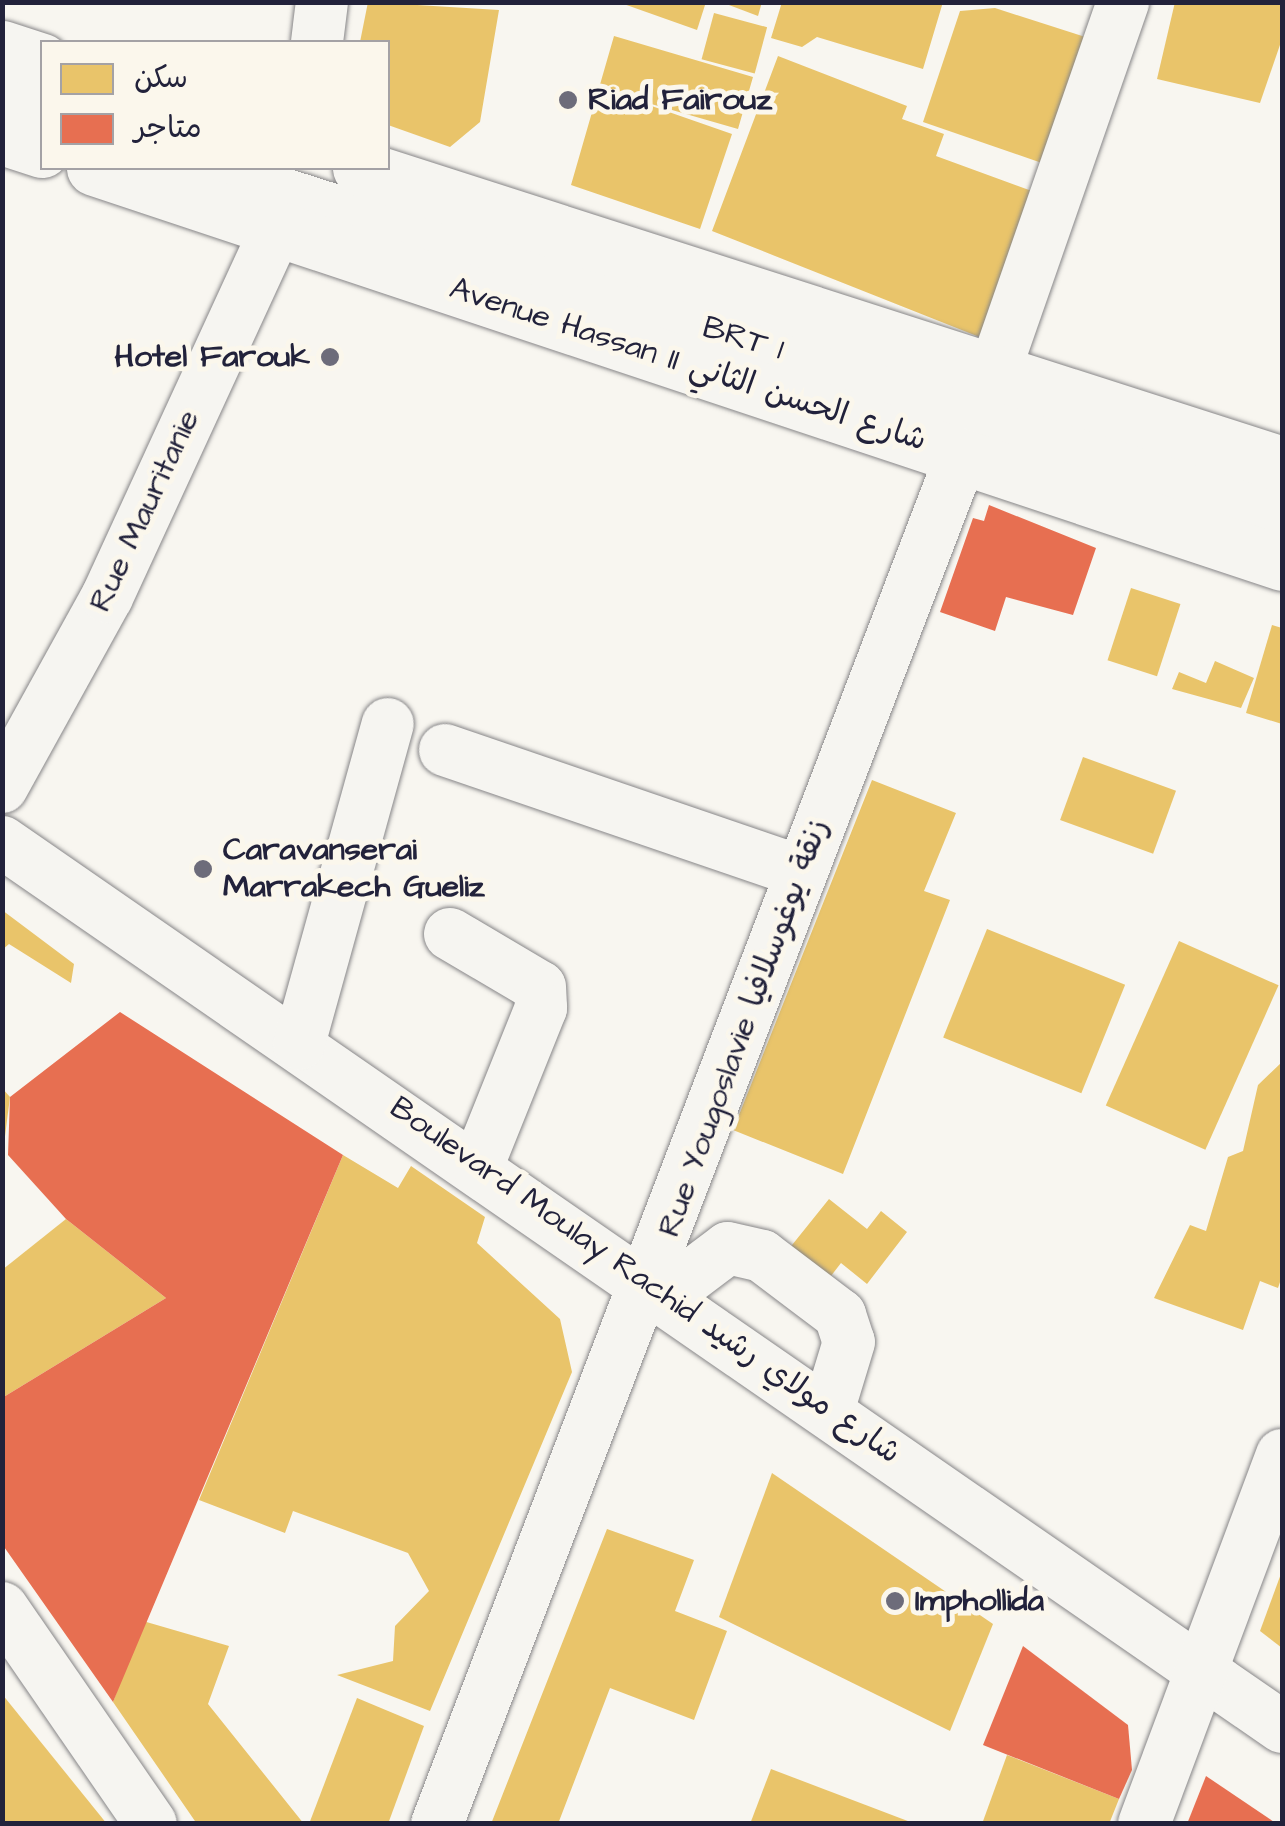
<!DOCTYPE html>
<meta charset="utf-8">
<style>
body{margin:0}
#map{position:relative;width:1285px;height:1826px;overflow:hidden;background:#f8f6f0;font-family:"Architects Daughter","Playpen Sans Arabic",sans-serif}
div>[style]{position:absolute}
.homes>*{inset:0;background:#e9c46a;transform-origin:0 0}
.shops>*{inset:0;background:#e76f51}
.roads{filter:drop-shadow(0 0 2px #878688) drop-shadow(0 0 2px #878688)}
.minor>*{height:52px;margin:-26px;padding:0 26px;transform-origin:26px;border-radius:26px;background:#f6f5f1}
.major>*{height:55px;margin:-27.5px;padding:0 27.5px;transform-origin:27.5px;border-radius:27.5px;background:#f6f5f1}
.dots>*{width:28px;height:28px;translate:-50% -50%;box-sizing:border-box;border:5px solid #fbf7ec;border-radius:50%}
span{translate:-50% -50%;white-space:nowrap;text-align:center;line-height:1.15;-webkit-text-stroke:10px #fbf7ec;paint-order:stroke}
.poi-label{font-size:32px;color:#22223b;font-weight:700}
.left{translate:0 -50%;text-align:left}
.right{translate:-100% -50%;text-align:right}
.street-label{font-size:32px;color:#22223b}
.frame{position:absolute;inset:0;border:5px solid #22223b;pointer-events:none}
.legend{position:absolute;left:40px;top:40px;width:350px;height:130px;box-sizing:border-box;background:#fbf7ec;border:2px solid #a4a2a5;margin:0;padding:12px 18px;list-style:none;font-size:30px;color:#22223b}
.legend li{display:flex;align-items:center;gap:20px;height:50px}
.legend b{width:50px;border:2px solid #a4a2a5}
</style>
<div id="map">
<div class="homes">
<i style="clip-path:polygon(368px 2px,499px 10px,480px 122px,450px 147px,388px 125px,388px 42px,360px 42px)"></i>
<i style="clip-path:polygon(618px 2px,706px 2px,697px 30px)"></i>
<i style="clip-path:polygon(721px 2px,762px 2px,758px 16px)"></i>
<i style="clip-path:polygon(782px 2px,943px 2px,923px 69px,817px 37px,802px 47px,771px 38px)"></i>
<i style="clip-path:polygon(1175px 2px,1282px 2px,1282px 39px,1260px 103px,1157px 79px)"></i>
<i style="clip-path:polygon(995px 8px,1104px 43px,1062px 170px,923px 122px,960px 11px)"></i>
<i style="left:714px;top:13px;width:55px;height:48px;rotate:15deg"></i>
<i style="clip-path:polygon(614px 36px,753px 77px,738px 129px,620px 95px,732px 134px,700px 229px,571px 185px)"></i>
<i style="clip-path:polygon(778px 56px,907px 106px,902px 119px,944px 134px,936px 156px,1051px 198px,1002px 346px,712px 231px)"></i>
<i style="left:1131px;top:588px;width:52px;height:76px;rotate:18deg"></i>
<i style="clip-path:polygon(1272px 625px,1282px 628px,1282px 724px,1246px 713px)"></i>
<i style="clip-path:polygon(1215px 661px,1254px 678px,1241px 708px,1172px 689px,1179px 672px,1206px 683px)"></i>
<i style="left:1083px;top:757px;width:99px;height:67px;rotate:20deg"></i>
<i style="clip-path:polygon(872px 780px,956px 813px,924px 891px,950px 900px,843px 1174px,733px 1130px)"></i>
<i style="clip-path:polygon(2px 910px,74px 964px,71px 983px,9px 944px,2px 950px)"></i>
<i style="left:987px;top:929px;width:149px;height:117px;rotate:22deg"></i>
<i style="left:1179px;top:941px;width:109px;height:180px;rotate:24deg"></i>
<i style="clip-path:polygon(1282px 1062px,1282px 1276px,1278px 1288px,1260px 1281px,1243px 1330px,1154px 1298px,1190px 1225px,1206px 1231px,1228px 1157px,1243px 1151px,1258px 1085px)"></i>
<i style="clip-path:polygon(2px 1088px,10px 1097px,2px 1160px)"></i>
<i style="clip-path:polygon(343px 1155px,398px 1188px,411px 1166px,485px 1217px,477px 1243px,560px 1319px,572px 1372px,430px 1711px,337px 1675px,393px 1661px,395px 1626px,429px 1591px,408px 1553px,293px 1511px,285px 1533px,199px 1500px)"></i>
<i style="clip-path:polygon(829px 1199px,867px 1229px,881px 1211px,907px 1232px,867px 1284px,841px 1263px,824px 1285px,784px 1255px)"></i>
<i style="clip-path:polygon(66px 1219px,166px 1298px,2px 1398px,2px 1270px)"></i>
<i style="clip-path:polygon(772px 1473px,993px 1624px,950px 1731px,719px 1617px)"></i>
<i style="clip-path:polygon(607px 1529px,694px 1560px,675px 1611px,727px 1631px,694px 1720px,610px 1688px,558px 1824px,491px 1824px)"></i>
<i style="clip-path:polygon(1282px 1571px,1282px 1648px,1260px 1631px)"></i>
<i style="clip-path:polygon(143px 1621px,229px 1646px,208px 1704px,304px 1824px,197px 1824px,113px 1702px)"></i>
<i style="clip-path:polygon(2px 1694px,107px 1824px,2px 1824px)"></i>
<i style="clip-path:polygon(357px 1698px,424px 1726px,388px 1824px,309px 1824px)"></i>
<i style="clip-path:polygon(1007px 1755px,1119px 1799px,1109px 1824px,982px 1824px)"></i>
<i style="clip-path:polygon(771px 1769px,913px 1823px,913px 1824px,750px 1824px)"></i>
</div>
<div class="shops">
<i style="clip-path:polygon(989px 505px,1096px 548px,1073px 615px,1006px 597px,995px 631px,940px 612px,973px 518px,984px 521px)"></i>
<i style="clip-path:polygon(120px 1012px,343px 1155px,113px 1702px,2px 1544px,2px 1398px,166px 1298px,66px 1219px,8px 1155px,10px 1097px)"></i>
<i style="clip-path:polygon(1023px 1646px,1128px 1725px,1132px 1770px,1119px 1799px,983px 1745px)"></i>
<i style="clip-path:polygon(1206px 1776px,1277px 1824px,1187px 1824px)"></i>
</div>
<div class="roads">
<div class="minor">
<i style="left:317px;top:42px;width:40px;rotate:-82.9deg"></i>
<i style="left:2px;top:94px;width:42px;rotate:19.3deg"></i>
<i style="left:202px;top:168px;width:1134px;rotate:17.76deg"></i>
<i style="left:995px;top:370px;width:390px;rotate:-70.8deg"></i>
<i style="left:445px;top:750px;width:376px;rotate:18.9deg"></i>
<i style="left:2px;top:787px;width:217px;rotate:-61.1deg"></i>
<i style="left:107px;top:597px;width:406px;rotate:-65.3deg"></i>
<i style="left:2px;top:842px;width:1556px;rotate:34.66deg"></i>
<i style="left:450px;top:934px;width:104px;rotate:30.5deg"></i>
<i style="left:540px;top:987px;width:21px;rotate:87deg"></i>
<i style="left:541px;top:1008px;width:169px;rotate:111.9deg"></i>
<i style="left:299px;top:1044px;width:332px;rotate:-74.5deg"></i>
<i style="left:667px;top:1294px;width:76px;rotate:-37deg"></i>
<i style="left:728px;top:1248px;width:35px;rotate:13deg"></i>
<i style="left:762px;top:1256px;width:98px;rotate:37.1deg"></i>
<i style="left:840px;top:1315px;width:28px;rotate:72deg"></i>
<i style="left:849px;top:1342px;width:69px;rotate:106.9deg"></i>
<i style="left:2px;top:1608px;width:262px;rotate:55.4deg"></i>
<i style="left:437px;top:1824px;width:1467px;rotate:-69.03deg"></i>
<i style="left:1144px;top:1824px;width:394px;rotate:-69.5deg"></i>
</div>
<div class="major">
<i style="left:2px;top:48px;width:42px;rotate:18deg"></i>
<i style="left:2px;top:137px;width:42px;rotate:18deg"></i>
<i style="left:94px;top:168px;width:1252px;rotate:18.39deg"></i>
<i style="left:360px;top:168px;width:968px;rotate:17.8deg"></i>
</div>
</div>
<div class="dots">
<i style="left:568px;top:100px;background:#6d6c7a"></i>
<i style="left:330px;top:357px;background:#6d6c7a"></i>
<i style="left:203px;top:869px;background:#6d6c7a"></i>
<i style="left:895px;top:1601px;background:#6d6c7a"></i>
</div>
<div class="poi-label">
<span class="left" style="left:588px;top:100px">Riad Fairouz</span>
<span class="right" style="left:310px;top:357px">Hotel Farouk</span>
<span class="left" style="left:223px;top:869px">Caravanserai<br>Marrakech Gueliz</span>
<span class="left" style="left:915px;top:1601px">Imphollida</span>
</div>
<div class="street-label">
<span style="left:743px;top:339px;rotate:17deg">BRT 1</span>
<span style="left:688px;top:365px;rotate:18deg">Avenue Hassan II شارع الحسن الثاني</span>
<span style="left:145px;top:511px;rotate:-65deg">Rue Mauritanie</span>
<span style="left:744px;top:1028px;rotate:-70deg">Rue Yougoslavie زنقة يوغوسلافيا</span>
<span style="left:645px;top:1281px;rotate:35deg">Boulevard Moulay Rachid شارع مولاي رشيد</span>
</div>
<div class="frame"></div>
<ul class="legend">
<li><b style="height:28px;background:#e9c46a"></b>سكن</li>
<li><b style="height:28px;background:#e76f51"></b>متاجر</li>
</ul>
</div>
